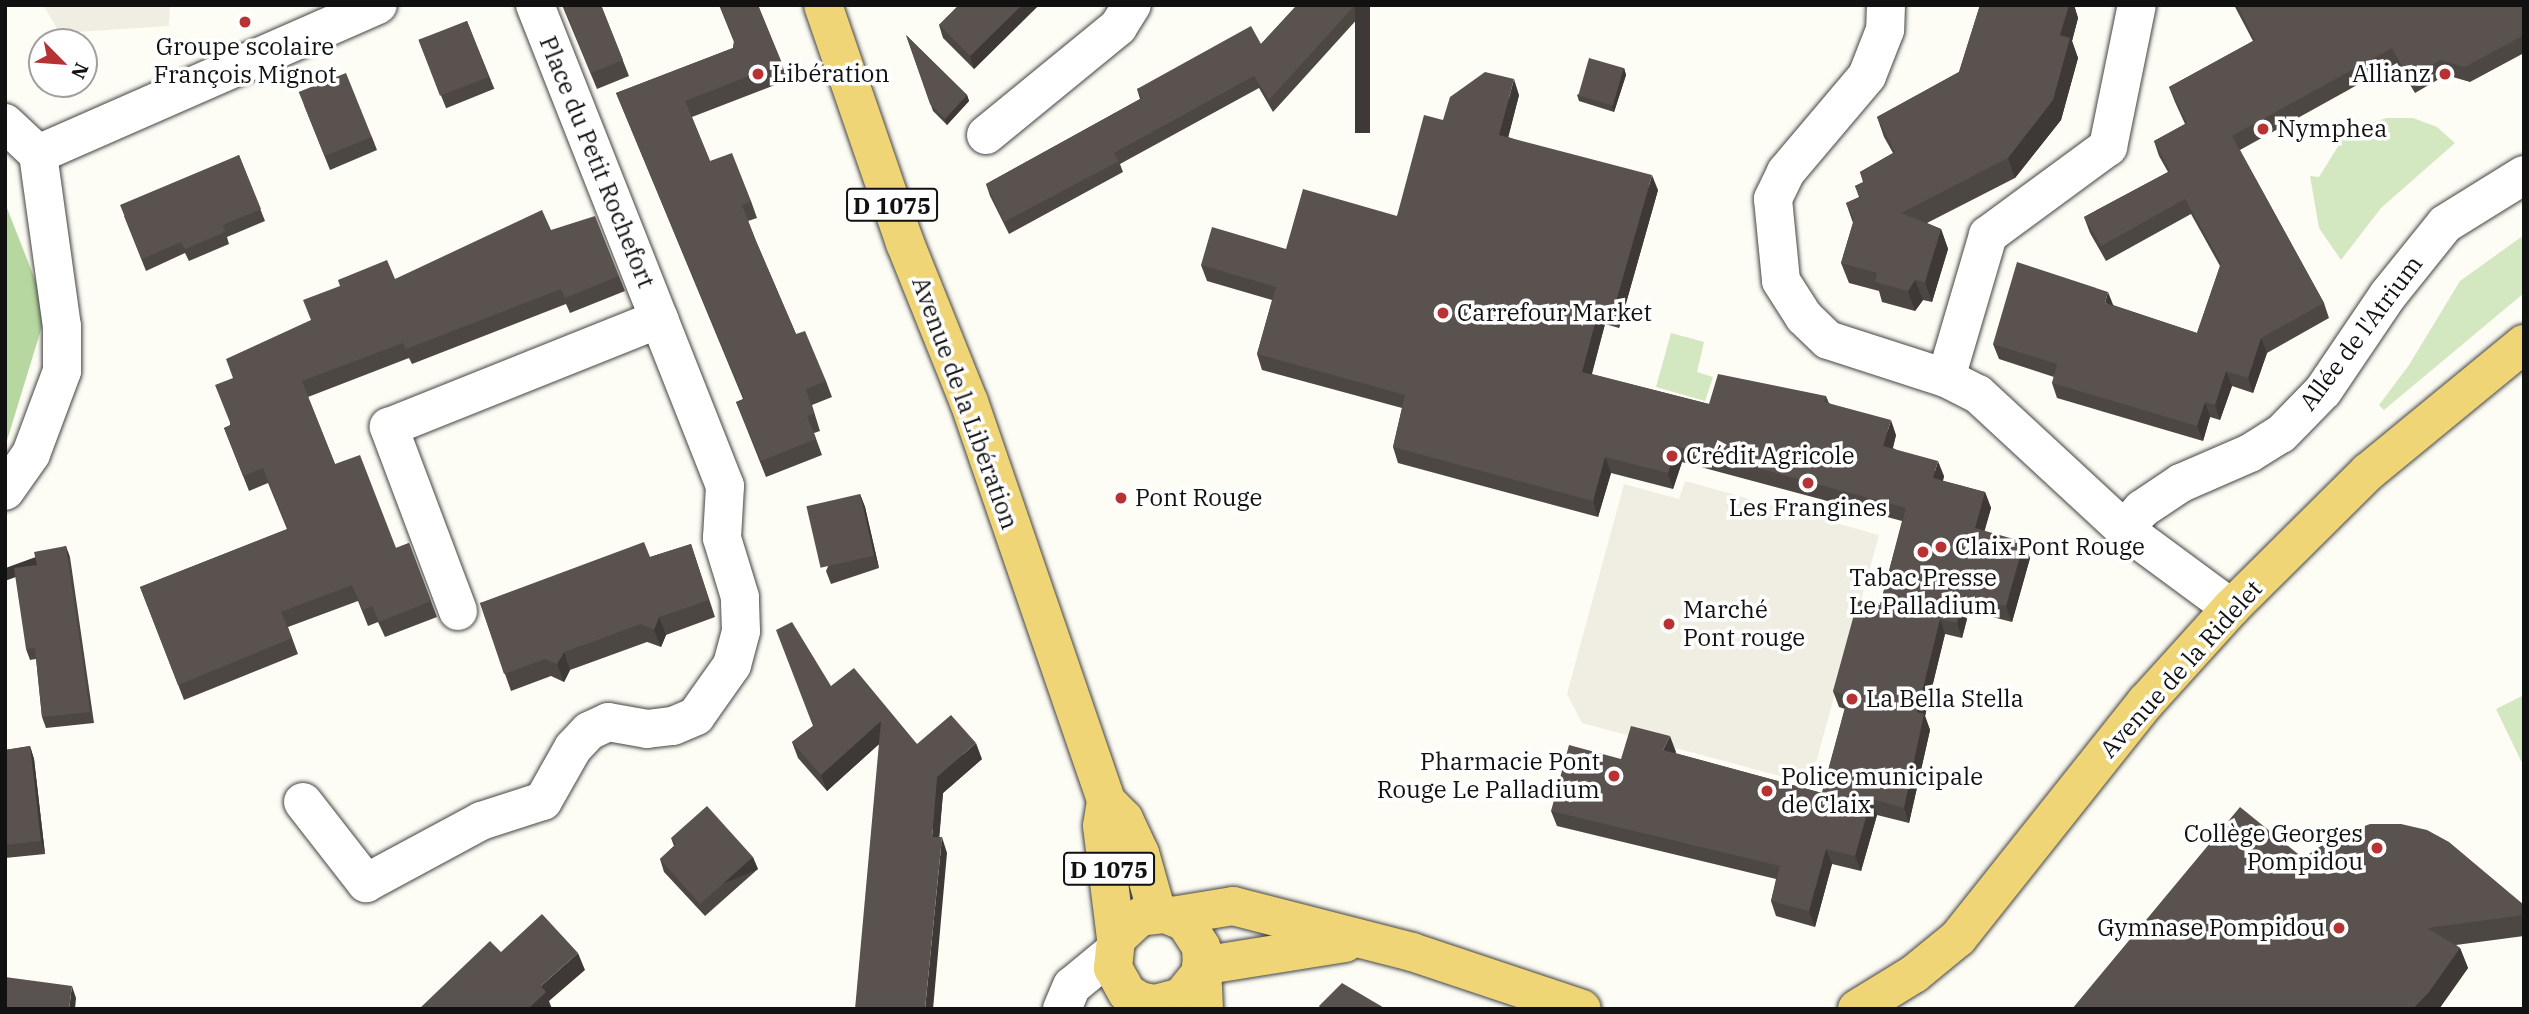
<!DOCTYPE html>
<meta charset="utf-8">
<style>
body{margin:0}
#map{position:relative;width:2529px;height:1014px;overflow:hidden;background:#fefdf5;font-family:"IBM Plex Serif",serif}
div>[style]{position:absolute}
.green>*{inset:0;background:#d3e7c0}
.forest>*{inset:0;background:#b7d7a0}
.plaza>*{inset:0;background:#f0ede3}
.roads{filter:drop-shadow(0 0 2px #444) drop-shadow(0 0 2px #444)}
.minor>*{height:38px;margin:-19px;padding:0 19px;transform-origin:19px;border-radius:19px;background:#fff}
.major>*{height:38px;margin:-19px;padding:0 19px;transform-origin:19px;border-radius:19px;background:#efd575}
.wall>*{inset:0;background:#4d4743;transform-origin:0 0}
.shaded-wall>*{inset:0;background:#3e3937;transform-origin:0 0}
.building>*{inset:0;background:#59524e;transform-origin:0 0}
.dots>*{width:19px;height:19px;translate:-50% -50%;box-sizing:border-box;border:4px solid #fff;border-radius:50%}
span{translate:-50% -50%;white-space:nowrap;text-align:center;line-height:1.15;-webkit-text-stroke:7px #fff;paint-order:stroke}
.shield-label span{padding:2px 5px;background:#fff;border:2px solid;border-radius:5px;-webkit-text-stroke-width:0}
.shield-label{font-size:23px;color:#111;font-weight:700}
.poi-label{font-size:24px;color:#111}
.left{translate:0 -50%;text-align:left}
.right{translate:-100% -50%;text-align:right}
.street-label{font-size:24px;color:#111}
.frame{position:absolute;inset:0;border:7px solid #111;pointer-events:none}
.north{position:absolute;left:28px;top:28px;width:70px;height:70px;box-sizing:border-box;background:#fff;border:2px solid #a0a0a0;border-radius:50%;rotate:115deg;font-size:19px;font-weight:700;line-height:28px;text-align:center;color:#111}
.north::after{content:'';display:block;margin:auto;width:24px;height:32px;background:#b83133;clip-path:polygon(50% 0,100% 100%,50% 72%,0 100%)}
</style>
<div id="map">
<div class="green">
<i style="clip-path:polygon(2387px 118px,2413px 118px,2437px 127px,2455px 143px,2381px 208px,2341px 260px,2319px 228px,2310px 176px,2319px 177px,2342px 140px,2363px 125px)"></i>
<i style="clip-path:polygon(2524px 235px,2524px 293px,2384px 410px,2379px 405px,2409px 365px,2460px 281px)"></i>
<i style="clip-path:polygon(1671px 333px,1704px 342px,1697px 372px,1713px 377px,1705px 401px,1656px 387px)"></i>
<i style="clip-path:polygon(2524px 695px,2524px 767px,2496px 709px)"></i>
</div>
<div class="forest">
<i style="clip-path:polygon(5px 203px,47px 310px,5px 447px)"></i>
</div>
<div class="plaza">
<i style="clip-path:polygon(43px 5px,170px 5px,169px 26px,60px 33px)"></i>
<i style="clip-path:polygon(1685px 481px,1879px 535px,1810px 784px,1582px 723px,1567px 694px,1624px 484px,1679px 499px)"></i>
</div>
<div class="roads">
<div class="minor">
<i style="left:1886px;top:5px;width:25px;rotate:92deg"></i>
<i style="left:1885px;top:30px;width:49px;rotate:111.4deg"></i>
<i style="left:1867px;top:76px;width:126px;rotate:130.2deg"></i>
<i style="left:1786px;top:172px;width:30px;rotate:116deg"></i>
<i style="left:1773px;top:199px;width:82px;rotate:84.4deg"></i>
<i style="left:1781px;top:281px;width:43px;rotate:57.4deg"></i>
<i style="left:1804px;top:317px;width:33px;rotate:44deg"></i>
<i style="left:1828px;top:340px;width:124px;rotate:17.9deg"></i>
<i style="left:1946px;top:378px;width:36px;rotate:27deg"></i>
<i style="left:1978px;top:394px;width:199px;rotate:42.8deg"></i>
<i style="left:2124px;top:529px;width:133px;rotate:36.4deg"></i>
<i style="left:5px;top:123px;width:45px;rotate:43.2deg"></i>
<i style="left:38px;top:154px;width:174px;rotate:82.1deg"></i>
<i style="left:62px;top:326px;width:45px;rotate:90deg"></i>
<i style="left:62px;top:371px;width:89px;rotate:110.5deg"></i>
<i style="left:31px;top:454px;width:45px;rotate:125.1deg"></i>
<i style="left:986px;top:135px;width:171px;rotate:-39.3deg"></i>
<i style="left:1118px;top:27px;width:26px;rotate:-58deg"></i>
<i style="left:38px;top:154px;width:371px;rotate:-23.7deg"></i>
<i style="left:1946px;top:378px;width:149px;rotate:-73.6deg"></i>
<i style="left:1988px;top:235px;width:149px;rotate:-36.3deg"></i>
<i style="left:2108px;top:147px;width:145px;rotate:-78.5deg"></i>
<i style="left:2124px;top:529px;width:27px;rotate:-48deg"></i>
<i style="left:2142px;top:509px;width:47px;rotate:-33.7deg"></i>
<i style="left:2181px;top:483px;width:75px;rotate:-23.5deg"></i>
<i style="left:2250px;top:453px;width:36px;rotate:-32deg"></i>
<i style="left:2281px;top:434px;width:60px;rotate:-45.7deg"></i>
<i style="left:2323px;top:391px;width:116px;rotate:-55.9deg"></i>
<i style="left:2388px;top:295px;width:91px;rotate:-51.2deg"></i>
<i style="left:2445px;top:224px;width:93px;rotate:-31.8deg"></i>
<i style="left:458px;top:611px;width:197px;rotate:-110.6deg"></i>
<i style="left:389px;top:427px;width:291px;rotate:-21.8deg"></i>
<i style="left:303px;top:802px;width:103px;rotate:52.1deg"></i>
<i style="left:366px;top:883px;width:131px;rotate:-28.3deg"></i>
<i style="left:481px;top:821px;width:65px;rotate:-17.9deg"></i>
<i style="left:543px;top:801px;width:61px;rotate:-60.5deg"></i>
<i style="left:573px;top:748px;width:23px;rotate:-47deg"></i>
<i style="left:589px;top:731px;width:21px;rotate:-25deg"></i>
<i style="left:608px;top:722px;width:40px;rotate:10deg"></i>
<i style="left:647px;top:729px;width:26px;rotate:-7deg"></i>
<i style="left:673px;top:726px;width:25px;rotate:-23deg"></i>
<i style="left:696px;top:716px;width:62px;rotate:-54.8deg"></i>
<i style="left:732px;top:665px;width:35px;rotate:-75deg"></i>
<i style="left:741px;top:631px;width:34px;rotate:-92deg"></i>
<i style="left:740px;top:597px;width:62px;rotate:-107deg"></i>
<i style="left:722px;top:538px;width:52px;rotate:-86.7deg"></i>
<i style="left:725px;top:486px;width:517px;rotate:-111.55deg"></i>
<i style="left:1062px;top:1009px;width:25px;rotate:-67deg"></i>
<i style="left:1072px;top:986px;width:52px;rotate:-39.5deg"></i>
</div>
<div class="major">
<i style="left:823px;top:5px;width:252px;rotate:71deg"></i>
<i style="left:905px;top:243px;width:171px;rotate:68.1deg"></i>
<i style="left:969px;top:402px;width:422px;rotate:71deg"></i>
<i style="left:1106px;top:801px;width:25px;rotate:45deg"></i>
<i style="left:1124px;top:819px;width:38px;rotate:65deg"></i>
<i style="left:1140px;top:853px;width:62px;rotate:74.2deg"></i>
<i style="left:1106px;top:801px;width:25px;rotate:99deg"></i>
<i style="left:1102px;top:826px;width:114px;rotate:82.9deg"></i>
<i style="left:1172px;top:916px;width:62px;rotate:-9.3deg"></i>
<i style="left:1233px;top:906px;width:185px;rotate:14.4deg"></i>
<i style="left:1412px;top:952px;width:179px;rotate:18.5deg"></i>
<i style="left:1201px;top:966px;width:146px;rotate:-9.1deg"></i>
<i style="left:1199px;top:975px;width:28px;rotate:129deg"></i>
<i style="left:1181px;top:997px;width:28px;rotate:165deg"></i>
<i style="left:1154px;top:1004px;width:14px;rotate:-168deg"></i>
<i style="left:1140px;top:1001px;width:15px;rotate:-148deg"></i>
<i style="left:1127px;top:993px;width:29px;rotate:-119deg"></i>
<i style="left:1113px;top:968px;width:29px;rotate:-84deg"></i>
<i style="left:1116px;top:939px;width:33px;rotate:-43deg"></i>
<i style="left:1140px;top:917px;width:25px;rotate:-7deg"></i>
<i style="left:1165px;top:914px;width:22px;rotate:22deg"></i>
<i style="left:1185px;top:922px;width:30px;rotate:57deg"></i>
<i style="left:1201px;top:947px;width:62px;rotate:87.2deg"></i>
<i style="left:1857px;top:1009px;width:67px;rotate:-31.6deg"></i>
<i style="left:1914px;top:974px;width:57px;rotate:-39.3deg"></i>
<i style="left:1958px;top:938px;width:302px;rotate:-51.5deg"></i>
<i style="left:2146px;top:702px;width:127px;rotate:-47.9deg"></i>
<i style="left:2231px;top:608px;width:193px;rotate:-44.8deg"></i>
<i style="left:2368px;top:472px;width:202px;rotate:-39.4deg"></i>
</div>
</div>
<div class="wall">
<i style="clip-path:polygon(562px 5px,601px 5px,629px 76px,597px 89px)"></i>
<i style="clip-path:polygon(719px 5px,758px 5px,788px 80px,692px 117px,710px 161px,751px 201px,757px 218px,748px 221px,756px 241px,796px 334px,826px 381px,832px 397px,812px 405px,820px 431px,814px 433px,822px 455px,766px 477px,736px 402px,743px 399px,616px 93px,733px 48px,734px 42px)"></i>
<i style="clip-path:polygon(959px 5px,1039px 5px,974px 69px,943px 38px,939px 25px)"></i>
<i style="clip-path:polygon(1297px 5px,1370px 5px,1273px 112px,1259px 88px,1120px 164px,1123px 172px,1009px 234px,990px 196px,986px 184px,1140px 99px,1137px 89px,1261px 44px)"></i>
<i style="clip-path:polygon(1980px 5px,2074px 5px,2078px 18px,2072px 41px,2078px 58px,2061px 120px,2015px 178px,1927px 223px,1941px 229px,1948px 249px,1932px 302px,1923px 300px,1915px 311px,1882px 302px,1879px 291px,1849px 283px,1841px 263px,1853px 223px,1846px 203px,1859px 197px,1855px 186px,1863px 182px,1860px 172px,1893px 153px,1884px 137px,1877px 117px,1959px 72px)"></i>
<i style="clip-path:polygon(2234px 5px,2524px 5px,2524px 53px,2470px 82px,2446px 75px,2415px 93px,2397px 63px,2240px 150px,2324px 303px,2329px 318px,2267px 353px,2253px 393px,2232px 386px,2220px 420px,2210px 417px,2203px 441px,2057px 398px,2052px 383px,2054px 377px,1999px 359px,1993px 344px,2113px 305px,2197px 333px,2220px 266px,2191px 214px,2106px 261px,2090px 233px,2084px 217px,2168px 172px,2159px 156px,2154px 141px,2185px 124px,2175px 102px,2169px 87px,2253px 41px)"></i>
<i style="left:467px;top:21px;width:73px;height:52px;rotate:68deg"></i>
<i style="clip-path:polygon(906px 35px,967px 95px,969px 101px,947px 125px,933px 111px)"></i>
<i style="clip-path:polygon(1624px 68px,1626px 75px,1614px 112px,1579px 101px,1577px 95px)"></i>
<i style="clip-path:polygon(1519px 95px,1508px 137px,1658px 190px,1619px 328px,1605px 324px,1592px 374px,1709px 404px,1826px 396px,1829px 403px,1896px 435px,1893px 448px,1944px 476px,1943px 481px,1985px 492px,1991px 508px,1984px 531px,2030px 558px,2012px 622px,1969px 611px,1962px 638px,1945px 634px,1925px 716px,1930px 730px,1909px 823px,1877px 815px,1861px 871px,1832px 864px,1815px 927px,1776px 916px,1771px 901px,1776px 879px,1557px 826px,1551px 811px,1621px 759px,1676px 752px,1675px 753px,1822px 793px,1845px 709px,1839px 707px,1833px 691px,1880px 605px,1902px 521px,1682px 462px,1673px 489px,1611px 473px,1598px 517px,1398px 463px,1393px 447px,1402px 408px,1262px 370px,1257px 354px,1272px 300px,1207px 281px,1201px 265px,1286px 249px,1397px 216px,1443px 120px)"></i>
<i style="clip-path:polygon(304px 105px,372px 137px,377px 150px,330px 170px)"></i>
<i style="clip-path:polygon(239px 155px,265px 221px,227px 237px,229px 244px,189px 261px,185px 253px,146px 271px,124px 216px)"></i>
<i style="clip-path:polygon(551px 230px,619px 276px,625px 291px,570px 313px,566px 304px,412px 364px,409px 358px,308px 397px,335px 464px,396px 548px,409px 543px,437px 617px,385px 637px,378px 622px,368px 626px,358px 601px,288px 627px,298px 654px,184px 700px,140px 587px,287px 529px,268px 483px,249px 491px,224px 428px,230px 425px,233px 378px,395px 279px)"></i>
<i style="clip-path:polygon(860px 494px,865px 507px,879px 568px,831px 584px,826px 571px)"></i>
<i style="clip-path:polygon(691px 544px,715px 617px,666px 635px,661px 647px,647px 642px,570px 670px,564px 682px,551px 676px,511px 691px,480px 603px,650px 557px)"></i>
<i style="clip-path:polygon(70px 557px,94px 723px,46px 728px,42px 717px,36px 659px,30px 660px,26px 649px,37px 565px)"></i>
<i style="clip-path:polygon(831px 686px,917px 744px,982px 759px,943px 793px,939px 837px,947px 853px,879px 744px,827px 791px,798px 758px,792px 742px,813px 726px)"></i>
<i style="clip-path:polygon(30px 746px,34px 759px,45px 854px,5px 858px,5px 750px)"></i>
<i style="clip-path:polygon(671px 838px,758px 869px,705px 916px,664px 872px,660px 859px,674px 846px)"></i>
<i style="clip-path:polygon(2303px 858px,2524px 905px,2524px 936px,2456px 945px,2460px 948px,2468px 968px,2439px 1009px,2072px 1009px)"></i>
</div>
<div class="shaded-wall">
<i style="clip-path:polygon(1022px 5px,1039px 5px,974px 69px,970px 56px)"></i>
<i style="left:1355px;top:5px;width:15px;height:128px"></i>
<i style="clip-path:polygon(2067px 5px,2074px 5px,2078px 18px,2072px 41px,2078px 58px,2061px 120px,2015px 178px,2008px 158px,2060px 35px)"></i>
<i style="clip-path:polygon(1624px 68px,1626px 75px,1614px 112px,1612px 106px)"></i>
<i style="clip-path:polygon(1514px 79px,1519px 95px,1505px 150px,1499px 135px)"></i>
<i style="clip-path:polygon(967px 95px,969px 101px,947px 125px,945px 119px)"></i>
<i style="clip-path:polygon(1652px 175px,1658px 190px,1619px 328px,1613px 312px)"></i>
<i style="clip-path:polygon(1941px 229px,1948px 249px,1932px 302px,1925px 282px)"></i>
<i style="clip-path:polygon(1915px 280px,1923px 300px,1915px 311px,1908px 291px)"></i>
<i style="clip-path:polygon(2108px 292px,2114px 307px,2105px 303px)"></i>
<i style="clip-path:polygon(1599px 308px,1605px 324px,1588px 387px,1582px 372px)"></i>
<i style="clip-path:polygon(2261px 338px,2267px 353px,2253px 393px,2248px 378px)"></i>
<i style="clip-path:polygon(2226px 371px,2232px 386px,2220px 420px,2215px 405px)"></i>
<i style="clip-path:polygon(2205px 402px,2210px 417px,2203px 441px,2197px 426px)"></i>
<i style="clip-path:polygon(1891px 420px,1896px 435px,1889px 462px,1883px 446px)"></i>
<i style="clip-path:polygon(1676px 446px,1682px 462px,1673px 489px,1668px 473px)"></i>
<i style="clip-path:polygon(1605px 457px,1611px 473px,1598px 517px,1593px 501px)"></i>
<i style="clip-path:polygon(1938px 461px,1944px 476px,1939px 494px,1933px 478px)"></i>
<i style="clip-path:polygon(1985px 492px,1991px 508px,1981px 544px,1975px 528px)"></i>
<i style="clip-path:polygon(860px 494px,865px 507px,879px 568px,874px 555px)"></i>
<i style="clip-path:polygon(2024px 542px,2030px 558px,2012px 622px,2006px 606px)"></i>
<i style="left:66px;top:546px;width:12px;height:168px;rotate:70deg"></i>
<i style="clip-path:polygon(1964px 595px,1969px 611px,1962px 638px,1957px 623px)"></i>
<i style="clip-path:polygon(659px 617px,666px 635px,661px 647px,654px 630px)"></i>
<i style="clip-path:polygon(1940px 619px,1945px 634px,1925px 716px,1930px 730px,1909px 823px,1904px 808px,1917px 712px)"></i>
<i style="clip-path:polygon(564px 652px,570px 670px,564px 682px,557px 664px)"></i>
<i style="clip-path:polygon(881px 721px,887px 737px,827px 791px,821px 775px)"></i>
<i style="clip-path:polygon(1670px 736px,1676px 752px,1668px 766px,1663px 750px)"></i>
<i style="clip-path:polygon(976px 743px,982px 759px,943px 793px,938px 853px,932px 837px,937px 777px)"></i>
<i style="clip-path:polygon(30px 746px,34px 759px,45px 854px,41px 841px)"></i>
<i style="clip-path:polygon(1871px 799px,1877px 815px,1861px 871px,1855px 856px)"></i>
<i style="clip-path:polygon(942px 837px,947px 853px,933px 1009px,925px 1009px)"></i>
<i style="clip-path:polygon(1826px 849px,1832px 864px,1815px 927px,1809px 911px)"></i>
<i style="left:753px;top:857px;width:13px;height:71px;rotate:67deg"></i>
<i style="clip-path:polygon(2460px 948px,2468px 968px,2439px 1009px,2413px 1009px)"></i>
<i style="clip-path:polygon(578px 953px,585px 970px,549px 1001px,552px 1009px,528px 1009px,541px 986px)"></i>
<i style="clip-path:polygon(72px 986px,76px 998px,75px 1009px,69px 1009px)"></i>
</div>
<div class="building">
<i style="clip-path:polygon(563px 5px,601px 5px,623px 60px,591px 73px)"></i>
<i style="clip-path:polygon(720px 5px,758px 5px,782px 63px,685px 101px,710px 161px,732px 153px,751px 201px,742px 205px,756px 241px,796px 334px,805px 331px,826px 381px,806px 389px,814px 414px,807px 416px,816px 439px,761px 461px,736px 402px,744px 399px,616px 93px,733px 48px,734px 41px)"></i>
<i style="clip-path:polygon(959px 5px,1022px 5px,970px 56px,939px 25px)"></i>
<i style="clip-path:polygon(1297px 5px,1355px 5px,1269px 100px,1254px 76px,1114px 153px,1119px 161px,1004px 222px,986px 184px,1142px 98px,1137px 89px,1251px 26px,1261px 44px)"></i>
<i style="clip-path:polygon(1980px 5px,2069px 5px,2060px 35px,2070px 38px,2053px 100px,2008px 158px,1901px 213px,1941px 229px,1925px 282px,1915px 280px,1908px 291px,1875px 282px,1877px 273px,1841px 263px,1854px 219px,1846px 203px,1860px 197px,1855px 186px,1864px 182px,1860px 172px,1895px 152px,1877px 117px,1959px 72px)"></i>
<i style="clip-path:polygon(2237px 5px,2524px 5px,2524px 35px,2465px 67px,2440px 60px,2409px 78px,2392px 48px,2232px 136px,2324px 303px,2261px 338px,2248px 378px,2226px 371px,2215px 405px,2205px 402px,2197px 426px,2052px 383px,2057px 364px,1993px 344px,2017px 262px,2108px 292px,2105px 303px,2197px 333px,2221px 263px,2185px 199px,2101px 246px,2084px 217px,2170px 171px,2154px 141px,2187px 123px,2169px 87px,2255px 40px)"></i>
<i style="left:467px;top:21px;width:60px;height:52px;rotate:69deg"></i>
<i style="clip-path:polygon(906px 35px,967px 95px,945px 119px,930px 104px)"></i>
<i style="left:1589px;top:58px;width:36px;height:39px;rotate:16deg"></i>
<i style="clip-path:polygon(1485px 72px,1514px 79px,1499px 135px,1652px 175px,1613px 312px,1599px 308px,1582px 372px,1709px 404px,1718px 374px,1826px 396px,1824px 402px,1891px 420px,1883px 446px,1938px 461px,1933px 478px,1985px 492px,1975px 528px,2024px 542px,2006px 606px,1964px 595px,1957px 623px,1940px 619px,1917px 712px,1924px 714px,1904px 808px,1871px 799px,1855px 856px,1826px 849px,1809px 911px,1771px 901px,1780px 866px,1551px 811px,1569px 745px,1621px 759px,1631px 726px,1670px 736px,1663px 750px,1822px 793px,1848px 696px,1833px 691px,1858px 600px,1880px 605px,1906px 508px,1676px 446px,1668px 473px,1605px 457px,1593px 501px,1393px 447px,1405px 395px,1257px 354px,1276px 287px,1201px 265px,1212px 227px,1286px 249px,1303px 189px,1397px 216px,1424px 115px,1443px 120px,1450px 97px)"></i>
<i style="left:346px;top:73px;width:69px;height:51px;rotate:68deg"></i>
<i style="clip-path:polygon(239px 155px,261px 209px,223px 225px,225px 232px,185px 249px,181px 242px,142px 259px,120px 205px)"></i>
<i style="clip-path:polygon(542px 210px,551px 230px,595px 216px,619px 276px,565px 298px,561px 289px,406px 349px,403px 343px,302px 381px,335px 464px,360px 455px,396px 548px,409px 543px,431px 601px,379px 622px,372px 606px,363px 610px,352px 585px,281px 612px,292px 638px,178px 685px,140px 587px,288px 529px,263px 468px,243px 476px,224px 428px,231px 425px,215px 385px,233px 378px,226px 359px,311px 320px,303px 300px,340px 286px,338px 280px,387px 260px,395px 279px)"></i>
<i style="left:860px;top:494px;width:63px;height:55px;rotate:77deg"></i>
<i style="clip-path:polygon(644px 542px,650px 557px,691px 544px,709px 600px,659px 617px,654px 630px,641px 624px,564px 652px,557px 664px,545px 659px,504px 674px,480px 603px)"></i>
<i style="clip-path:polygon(66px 546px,90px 712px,42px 717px,35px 648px,26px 649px,14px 568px,37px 565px,34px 552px)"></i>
<i style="clip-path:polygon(792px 622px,831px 686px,854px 668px,917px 744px,951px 715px,976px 743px,937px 777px,932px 837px,942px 837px,925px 1009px,855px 1009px,881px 721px,821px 775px,792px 742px,813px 726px,776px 630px)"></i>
<i style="clip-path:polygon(30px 746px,41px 841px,5px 845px,5px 750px)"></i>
<i style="clip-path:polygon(707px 806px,753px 857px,700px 904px,660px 859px,676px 844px,671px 838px)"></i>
<i style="clip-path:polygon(2240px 807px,2303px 858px,2333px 838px,2370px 824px,2401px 824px,2427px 830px,2449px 842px,2524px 905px,2524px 915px,2427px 928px,2460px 948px,2429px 992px,2413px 1009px,2072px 1009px)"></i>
<i style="clip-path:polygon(542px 914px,578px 953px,541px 986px,546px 992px,528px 1009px,419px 1009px,490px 941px,501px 952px)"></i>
<i style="clip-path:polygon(5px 977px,72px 986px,69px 1009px,5px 1009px)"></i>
<i style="clip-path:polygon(1342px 983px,1386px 1009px,1321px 1009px,1319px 1006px)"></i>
</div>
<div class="dots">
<i style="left:245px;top:22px;background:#b83133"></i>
<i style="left:758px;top:74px;background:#b83133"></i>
<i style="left:2445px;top:74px;background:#b83133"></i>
<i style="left:2263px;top:129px;background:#b83133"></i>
<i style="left:1443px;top:313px;background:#b83133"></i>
<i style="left:1672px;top:456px;background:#b83133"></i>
<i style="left:1808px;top:483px;background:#b83133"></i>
<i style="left:1121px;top:498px;background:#b83133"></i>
<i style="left:1941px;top:547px;background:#b83133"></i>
<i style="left:1923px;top:552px;background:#b83133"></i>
<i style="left:1669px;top:624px;background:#b83133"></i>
<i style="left:1852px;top:699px;background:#b83133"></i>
<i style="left:1614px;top:776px;background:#b83133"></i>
<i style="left:1767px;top:791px;background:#b83133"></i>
<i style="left:2377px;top:848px;background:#b83133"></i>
<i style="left:2339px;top:928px;background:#b83133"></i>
</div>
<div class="shield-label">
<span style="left:892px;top:205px">D 1075</span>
<span style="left:1109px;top:869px">D 1075</span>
</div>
<div class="poi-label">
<span style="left:245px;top:61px">Groupe scolaire<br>François Mignot</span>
<span class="left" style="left:772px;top:74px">Libération</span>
<span class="right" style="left:2431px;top:74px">Allianz</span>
<span class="left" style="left:2277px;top:129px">Nymphea</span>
<span class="left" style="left:1457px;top:313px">Carrefour Market</span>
<span class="left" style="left:1686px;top:456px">Crédit Agricole</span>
<span class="left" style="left:1135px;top:498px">Pont Rouge</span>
<span style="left:1808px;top:508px">Les Frangines</span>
<span class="left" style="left:1955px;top:547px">Claix Pont Rouge</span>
<span style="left:1923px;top:592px">Tabac Presse<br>Le Palladium</span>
<span class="left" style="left:1683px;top:624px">Marché<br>Pont rouge</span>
<span class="left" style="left:1866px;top:699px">La Bella Stella</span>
<span class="right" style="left:1600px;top:776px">Pharmacie Pont<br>Rouge Le Palladium</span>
<span class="left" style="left:1781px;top:791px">Police municipale<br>de Claix</span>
<span class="right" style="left:2363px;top:848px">Collège Georges<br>Pompidou</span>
<span class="right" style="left:2325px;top:928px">Gymnase Pompidou</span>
</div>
<div class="street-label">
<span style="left:597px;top:162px;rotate:68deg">Place du Petit Rochefort</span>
<span style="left:2361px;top:333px;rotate:-53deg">Allée de l'Atrium</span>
<span style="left:965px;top:403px;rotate:70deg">Avenue de la Libération</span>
<span style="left:2181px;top:669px;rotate:-48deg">Avenue de la Ridelet</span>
</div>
<div class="frame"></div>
<div class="north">N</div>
</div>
